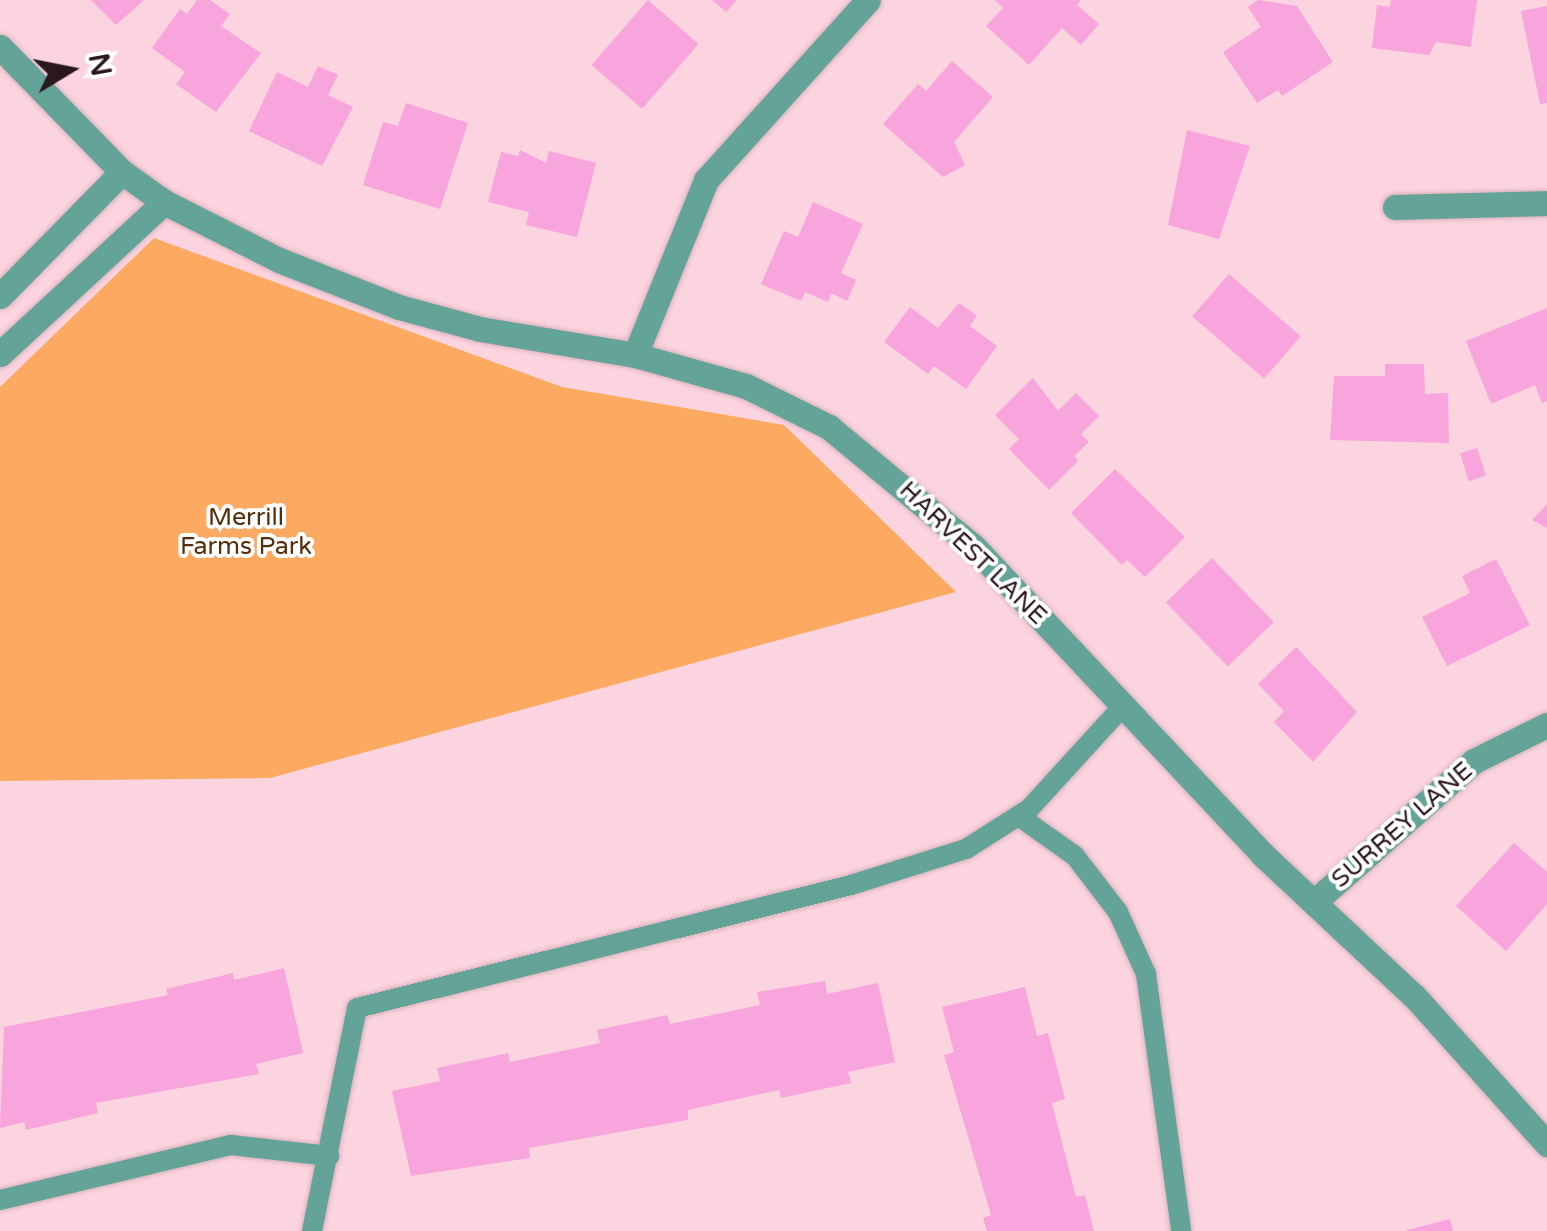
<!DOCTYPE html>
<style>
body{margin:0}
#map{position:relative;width:1547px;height:1231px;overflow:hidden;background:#fcd4df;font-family:"Varela Round",sans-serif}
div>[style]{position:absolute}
.green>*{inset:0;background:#fca961}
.building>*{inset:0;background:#f8a4dd;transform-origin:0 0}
.roads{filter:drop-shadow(0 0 2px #d6b2bc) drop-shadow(0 0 2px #d6b2bc)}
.lane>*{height:20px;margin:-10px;padding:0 10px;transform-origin:10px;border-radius:10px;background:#64a397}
.street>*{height:25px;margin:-12.5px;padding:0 12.5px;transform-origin:12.5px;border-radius:12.5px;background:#64a397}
span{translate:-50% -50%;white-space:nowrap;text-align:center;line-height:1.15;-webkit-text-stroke:8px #fff;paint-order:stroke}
.park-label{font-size:25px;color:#552f0b}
.street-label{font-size:25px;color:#2a181e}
.north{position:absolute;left:20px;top:20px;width:100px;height:100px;-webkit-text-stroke:8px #fff;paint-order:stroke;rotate:80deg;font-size:28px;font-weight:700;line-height:40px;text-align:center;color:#2a181e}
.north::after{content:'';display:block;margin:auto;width:35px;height:45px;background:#2a181e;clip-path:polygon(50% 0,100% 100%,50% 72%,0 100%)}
</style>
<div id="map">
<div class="green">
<i style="clip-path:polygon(154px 238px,562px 387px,784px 425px,956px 592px,270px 778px,0 781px,0 387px)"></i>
</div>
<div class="building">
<i style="clip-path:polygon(91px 0,144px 0,116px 25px)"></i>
<i style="clip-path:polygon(197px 0,210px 0,230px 14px,221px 26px,261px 53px,216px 112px,176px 84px,185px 72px,152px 48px,180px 9px,187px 14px)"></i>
<i style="left:648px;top:0;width:67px;height:86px;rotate:41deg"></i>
<i style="clip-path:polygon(712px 0,737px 0,726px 12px)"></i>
<i style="clip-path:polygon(995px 0,1081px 0,1077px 5px,1099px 24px,1081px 45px,1062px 28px,1029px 65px,986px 26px,1003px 8px)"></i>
<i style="clip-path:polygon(1258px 0,1297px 6px,1333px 62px,1282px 96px,1278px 90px,1257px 103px,1223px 52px,1261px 27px,1248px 7px)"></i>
<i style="clip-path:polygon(1391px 0,1477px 0,1471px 47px,1436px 42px,1429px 55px,1372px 48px,1377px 5px,1390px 7px)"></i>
<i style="clip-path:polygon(1547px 6px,1547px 103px,1540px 104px,1521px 11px)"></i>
<i style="clip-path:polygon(952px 61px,993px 97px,954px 142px,965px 165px,943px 177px,883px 124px,918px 84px,926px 91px)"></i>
<i style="clip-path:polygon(318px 66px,338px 75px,328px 95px,353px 107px,322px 166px,249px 131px,277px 72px,308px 87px)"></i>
<i style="clip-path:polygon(406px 103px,468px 123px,440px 209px,363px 185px,383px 122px,398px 126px)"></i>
<i style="clip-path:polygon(1187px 130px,1250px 146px,1219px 239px,1168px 225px)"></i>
<i style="clip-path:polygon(520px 150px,546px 163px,549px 151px,596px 163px,577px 237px,526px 225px,529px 212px,488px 202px,501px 152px,518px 156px)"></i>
<i style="clip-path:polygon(813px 202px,863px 224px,841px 273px,856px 280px,847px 301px,831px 293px,828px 302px,805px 292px,801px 301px,761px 284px,784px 231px,798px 237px)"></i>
<i style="left:1229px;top:274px;width:95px;height:56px;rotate:41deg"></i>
<i style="clip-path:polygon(959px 303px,977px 316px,970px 326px,997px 346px,966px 389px,934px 366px,928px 374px,884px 342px,910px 307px,938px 328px)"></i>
<i style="clip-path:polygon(1547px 308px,1547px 401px,1542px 403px,1535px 385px,1491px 404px,1466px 341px)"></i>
<i style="clip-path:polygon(1385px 364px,1424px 364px,1425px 394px,1448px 393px,1449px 443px,1330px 440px,1334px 376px,1385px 376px)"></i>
<i style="clip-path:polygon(1033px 378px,1058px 411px,1076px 393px,1099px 416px,1081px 434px,1089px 442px,1074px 456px,1078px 461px,1049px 490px,1009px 449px,1019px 439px,995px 415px)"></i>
<i style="left:1477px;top:448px;width:29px;height:18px;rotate:72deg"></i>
<i style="clip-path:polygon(1115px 469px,1185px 537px,1145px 577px,1127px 560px,1122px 565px,1071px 513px)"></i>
<i style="clip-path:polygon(1547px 504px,1547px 528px,1532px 520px)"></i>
<i style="left:1212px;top:558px;width:89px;height:64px;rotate:46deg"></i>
<i style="clip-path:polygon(1496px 559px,1530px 625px,1447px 666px,1422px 617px,1470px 593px,1462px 576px)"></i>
<i style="clip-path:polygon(1296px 647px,1357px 712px,1313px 762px,1274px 722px,1284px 711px,1258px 684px)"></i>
<i style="clip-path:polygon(1514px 843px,1547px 872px,1547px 904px,1506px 951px,1456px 906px)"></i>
<i style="clip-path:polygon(284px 968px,303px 1053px,256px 1064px,259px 1074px,96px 1103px,98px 1113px,26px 1130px,24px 1122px,0 1128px,4px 1027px,168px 995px,166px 989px,233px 973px,234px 980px)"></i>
<i style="clip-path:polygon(825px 981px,827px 994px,878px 983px,895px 1062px,848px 1072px,851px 1083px,781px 1098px,779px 1090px,688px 1110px,688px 1120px,529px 1148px,530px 1158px,411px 1176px,392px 1091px,440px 1081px,437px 1068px,508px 1053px,510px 1062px,600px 1043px,597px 1030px,667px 1015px,670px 1024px,760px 1005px,757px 992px)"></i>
<i style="clip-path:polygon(1025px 987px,1037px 1036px,1048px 1033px,1065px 1099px,1052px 1103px,1076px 1197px,1085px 1195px,1094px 1231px,987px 1231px,983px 1218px,991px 1215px,944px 1055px,954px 1052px,942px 1007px)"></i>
<i style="clip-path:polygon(1450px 1219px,1453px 1231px,1407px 1231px,1407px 1230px)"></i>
</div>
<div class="roads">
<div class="lane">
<i style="left:1020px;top:817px;width:67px;rotate:35.3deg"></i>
<i style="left:1075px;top:856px;width:71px;rotate:52.5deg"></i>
<i style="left:1118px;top:912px;width:68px;rotate:65.7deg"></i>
<i style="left:1146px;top:974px;width:259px;rotate:82.2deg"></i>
<i style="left:0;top:1200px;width:237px;rotate:-13.4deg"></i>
<i style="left:231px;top:1145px;width:99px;rotate:6.4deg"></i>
<i style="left:312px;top:1231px;width:227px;rotate:-78.6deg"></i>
<i style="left:357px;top:1008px;width:509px;rotate:-13.98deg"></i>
<i style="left:851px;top:885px;width:121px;rotate:-17.4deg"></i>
<i style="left:966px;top:849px;width:75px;rotate:-32.4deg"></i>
<i style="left:1029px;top:809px;width:139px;rotate:-47.6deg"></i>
</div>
<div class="street">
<i style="left:0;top:47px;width:175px;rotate:45.7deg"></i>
<i style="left:122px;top:172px;width:52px;rotate:35.5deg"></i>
<i style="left:164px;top:202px;width:129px;rotate:26.8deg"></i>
<i style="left:279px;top:260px;width:129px;rotate:21.4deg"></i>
<i style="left:399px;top:307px;width:84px;rotate:15.2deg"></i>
<i style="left:480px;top:329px;width:157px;rotate:9.5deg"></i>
<i style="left:635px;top:355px;width:115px;rotate:15.6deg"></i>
<i style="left:746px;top:386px;width:93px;rotate:26.3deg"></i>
<i style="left:829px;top:427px;width:188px;rotate:39.6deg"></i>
<i style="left:974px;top:547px;width:421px;rotate:46.8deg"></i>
<i style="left:1262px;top:854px;width:209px;rotate:43.1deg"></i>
<i style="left:1415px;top:997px;width:198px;rotate:48.1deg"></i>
<i style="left:1395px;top:207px;width:152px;rotate:-1.5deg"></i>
<i style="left:0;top:296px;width:174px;rotate:-45.5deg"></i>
<i style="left:0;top:354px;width:224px;rotate:-42.8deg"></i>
<i style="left:635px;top:355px;width:189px;rotate:-67.9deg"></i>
<i style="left:706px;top:180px;width:242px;rotate:-48deg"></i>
<i style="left:1314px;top:902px;width:213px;rotate:-41.4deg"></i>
<i style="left:1474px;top:761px;width:81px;rotate:-26.3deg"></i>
</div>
</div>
<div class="park-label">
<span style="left:246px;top:532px">Merrill<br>Farms Park</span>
</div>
<div class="street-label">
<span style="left:973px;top:553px;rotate:44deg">HARVEST LANE</span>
<span style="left:1402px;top:825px;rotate:-41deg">SURREY LANE</span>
</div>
<div class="north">N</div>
</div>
